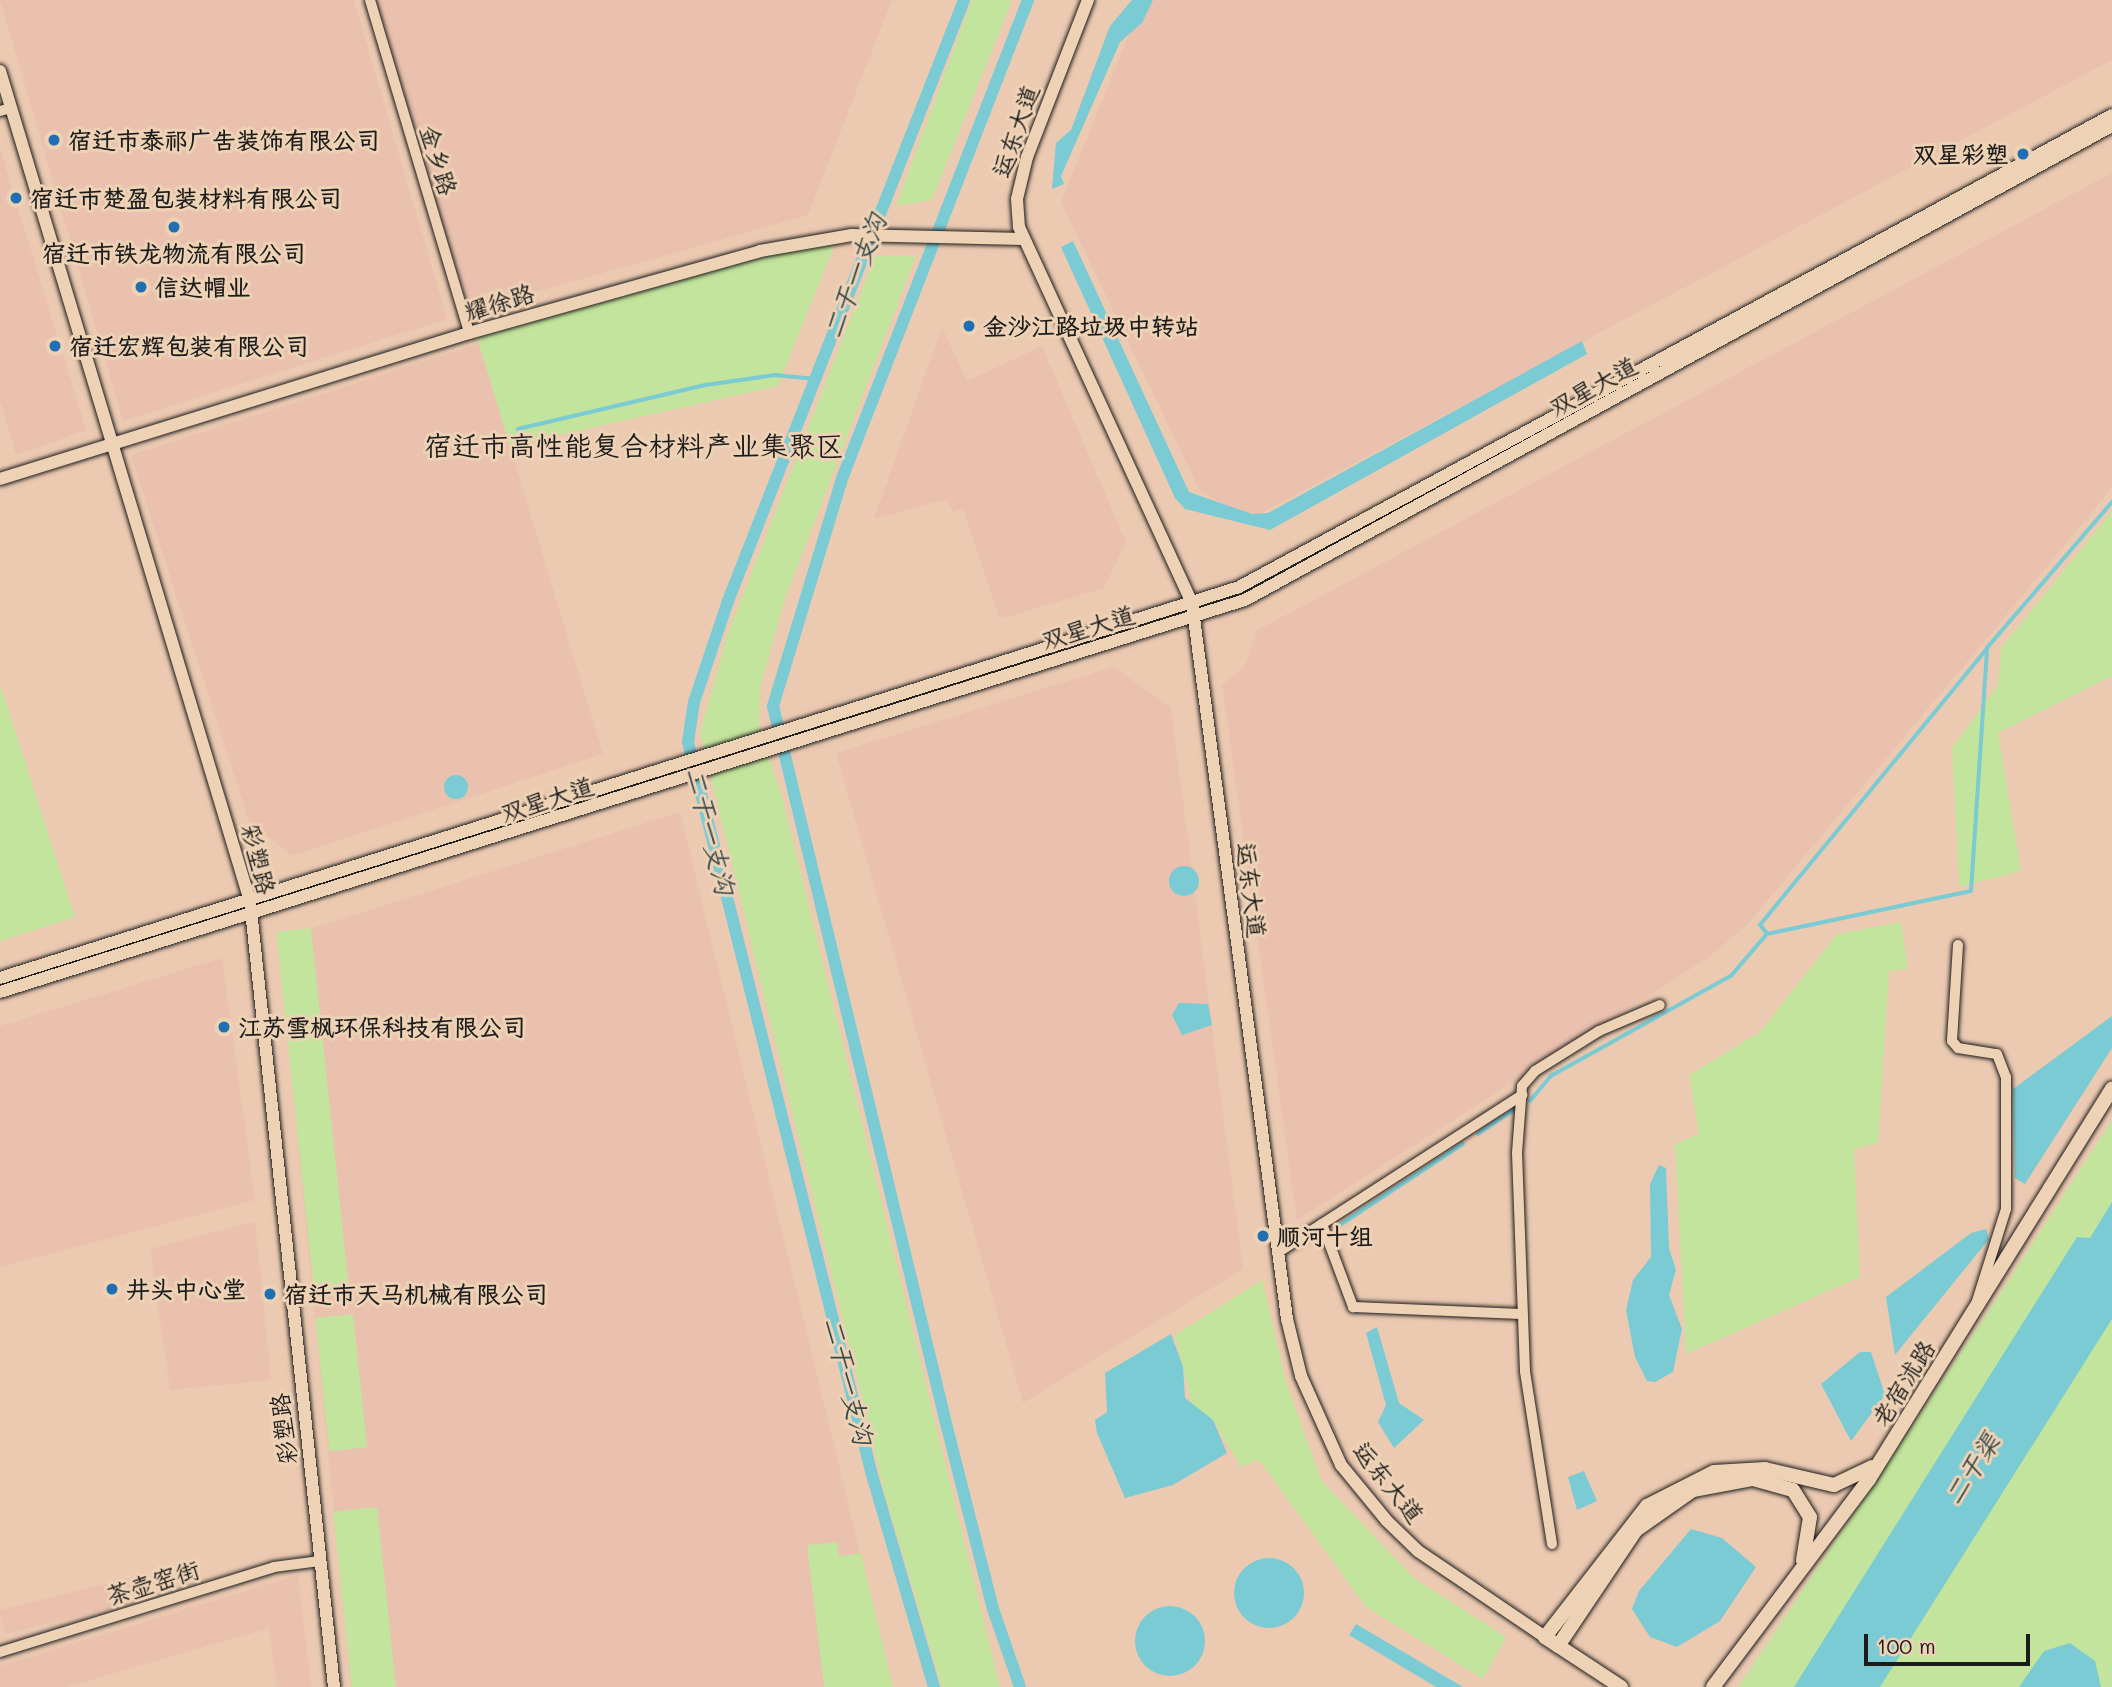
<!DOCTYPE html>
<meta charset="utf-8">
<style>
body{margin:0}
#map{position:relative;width:2112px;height:1687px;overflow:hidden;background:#eccab2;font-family:Mali,"LXGW WenKai TC",sans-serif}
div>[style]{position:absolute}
.built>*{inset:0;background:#eac0ae;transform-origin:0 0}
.green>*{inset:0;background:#c3e49c;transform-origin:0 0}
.water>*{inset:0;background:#7acbd3}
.round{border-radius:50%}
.stream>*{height:3.5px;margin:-1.75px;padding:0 1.75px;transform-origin:1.75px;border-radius:1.75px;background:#7acbd3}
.canal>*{height:12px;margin:-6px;padding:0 6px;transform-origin:6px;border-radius:6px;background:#7acbd3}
.roads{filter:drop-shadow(0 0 2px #1c1c1c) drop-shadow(0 0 2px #1c1c1c)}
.minor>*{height:10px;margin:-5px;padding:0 5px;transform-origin:5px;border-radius:5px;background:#eed2b5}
.tertiary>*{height:12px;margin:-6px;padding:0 6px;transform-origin:6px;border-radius:6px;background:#eed2b5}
.secondary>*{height:14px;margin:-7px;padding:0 7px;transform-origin:7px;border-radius:7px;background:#eed2b5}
.dots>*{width:19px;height:19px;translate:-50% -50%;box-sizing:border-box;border:4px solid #eed2b5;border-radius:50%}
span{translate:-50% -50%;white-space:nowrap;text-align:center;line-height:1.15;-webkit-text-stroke:6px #eed2b5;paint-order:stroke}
.street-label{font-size:24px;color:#1c1c1c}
.poi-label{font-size:24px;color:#1c1c1c;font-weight:700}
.left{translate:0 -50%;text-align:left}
.right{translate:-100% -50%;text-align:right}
.water-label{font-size:26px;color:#34484a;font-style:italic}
.quarter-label{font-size:28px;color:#1c1c1c}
.scale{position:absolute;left:1864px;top:1634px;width:166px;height:32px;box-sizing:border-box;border:4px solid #1c1c1c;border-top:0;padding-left:9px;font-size:21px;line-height:24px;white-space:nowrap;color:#1c1c1c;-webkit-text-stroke:5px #eed2b5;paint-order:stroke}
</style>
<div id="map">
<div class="built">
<i style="clip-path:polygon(0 0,354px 0,447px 319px,123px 421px)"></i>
<i style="clip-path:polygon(376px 0,892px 0,808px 215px,469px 311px)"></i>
<i style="clip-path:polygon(1143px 0,2112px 0,2112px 60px,1250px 519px,1200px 491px,1061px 202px)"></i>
<i style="clip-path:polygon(0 149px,86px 430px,16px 455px,0 400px)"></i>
<i style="clip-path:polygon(2112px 173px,2112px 487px,2094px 510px,1746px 926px,1709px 957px,1297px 1220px,1222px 685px,1245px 667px,1256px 631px)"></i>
<i style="clip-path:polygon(942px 327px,967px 381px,1042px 346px,1126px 542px,1104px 588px,1000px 619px,963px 509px,952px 512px,947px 499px,874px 519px)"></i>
<i style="clip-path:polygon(479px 344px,603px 754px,292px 856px,249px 821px,131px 455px)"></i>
<i style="clip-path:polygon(1113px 667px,1171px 707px,1243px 1269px,1023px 1403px,836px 753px)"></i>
<i style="clip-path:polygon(680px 812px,893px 1687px,351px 1687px,278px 939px)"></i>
<i style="clip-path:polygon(222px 958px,255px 1200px,0 1267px,0 1026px)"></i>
<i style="clip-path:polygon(255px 1221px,271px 1380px,170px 1390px,150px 1249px)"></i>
<i style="clip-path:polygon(298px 1575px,311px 1687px,277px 1687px,269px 1628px,67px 1687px,0 1687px,0 1666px)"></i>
<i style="left:136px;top:1576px;width:25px;height:141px;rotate:76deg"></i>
</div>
<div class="green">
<i style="clip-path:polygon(972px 0,1012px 0,932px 200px,896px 206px)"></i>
<i style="clip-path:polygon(835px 244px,778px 386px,510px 446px,477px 338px,779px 252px)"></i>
<i style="clip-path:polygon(875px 256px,916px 256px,785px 599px,760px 687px,759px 726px,783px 800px,1000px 1687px,942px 1687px,886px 1497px,700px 733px,727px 636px)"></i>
<i style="clip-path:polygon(2112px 511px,2112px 676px,1998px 733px,2021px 871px,1959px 887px,1952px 748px,1998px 685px,2001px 648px)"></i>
<i style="clip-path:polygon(0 684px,75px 917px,0 941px)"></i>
<i style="clip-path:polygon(1901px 922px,1908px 969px,1889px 971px,1878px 1143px,1854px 1149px,1860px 1277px,1686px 1354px,1675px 1144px,1699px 1134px,1689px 1075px,1760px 1032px,1837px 934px)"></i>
<i style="left:311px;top:928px;width:365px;height:35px;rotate:84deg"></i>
<i style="clip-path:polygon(2112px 1120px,2112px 1687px,1738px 1687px,2005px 1286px)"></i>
<i style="clip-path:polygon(1262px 1280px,1286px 1382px,1321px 1480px,1414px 1578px,1506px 1637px,1483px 1679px,1366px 1607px,1259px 1460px,1241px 1467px,1213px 1420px,1192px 1405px,1175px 1335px)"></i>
<i style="left:353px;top:1314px;width:134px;height:38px;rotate:84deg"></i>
<i style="left:377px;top:1507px;width:181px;height:44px;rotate:84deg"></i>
<i style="clip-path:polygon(837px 1542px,839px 1556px,861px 1553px,893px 1687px,824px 1687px,807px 1545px)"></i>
</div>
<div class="water">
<i style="clip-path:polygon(1132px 0,1153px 0,1142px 23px,1120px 42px,1061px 176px,1064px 184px,1052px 189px,1056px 143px,1071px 130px,1110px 26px)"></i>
<i style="clip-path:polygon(1073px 241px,1189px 492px,1252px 514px,1268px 513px,1582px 341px,1587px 354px,1270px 530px,1185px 509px,1175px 498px,1061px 247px)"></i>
<i class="round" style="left:444px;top:775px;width:24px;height:24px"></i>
<i class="round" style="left:1169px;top:866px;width:30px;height:30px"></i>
<i style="clip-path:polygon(1179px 1003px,1208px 1004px,1212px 1025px,1182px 1035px,1172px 1015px)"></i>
<i style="clip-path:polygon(2112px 1016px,2112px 1048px,2025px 1184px,2015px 1178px,2013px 1089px)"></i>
<i style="clip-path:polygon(1659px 1165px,1666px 1168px,1669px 1248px,1676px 1270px,1669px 1295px,1682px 1329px,1673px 1372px,1655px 1382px,1647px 1381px,1635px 1357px,1626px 1310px,1633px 1280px,1651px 1257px,1650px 1184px)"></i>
<i style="clip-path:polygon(2112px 1202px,2112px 1319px,1880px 1687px,1794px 1687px,2077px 1237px,2090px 1238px)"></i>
<i style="clip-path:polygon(1986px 1229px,1989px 1239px,1895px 1355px,1886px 1297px,1971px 1233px)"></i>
<i style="clip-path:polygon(1377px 1327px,1399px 1403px,1424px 1420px,1394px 1448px,1378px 1422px,1386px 1405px,1366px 1333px)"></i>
<i style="clip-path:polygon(1171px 1334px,1183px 1367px,1185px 1398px,1213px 1420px,1227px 1453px,1173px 1485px,1125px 1498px,1097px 1433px,1095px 1420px,1107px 1412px,1105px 1373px)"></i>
<i style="clip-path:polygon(1860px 1352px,1871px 1352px,1885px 1395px,1851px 1441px,1821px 1384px)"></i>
<i style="clip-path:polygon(1584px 1471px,1597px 1501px,1577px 1510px,1568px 1477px)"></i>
<i style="clip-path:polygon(1691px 1529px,1722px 1538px,1756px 1567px,1720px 1621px,1677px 1647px,1650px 1637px,1632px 1609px,1639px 1591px)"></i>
<i class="round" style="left:1234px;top:1558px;width:70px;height:70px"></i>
<i class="round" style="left:1135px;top:1606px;width:70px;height:70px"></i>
<i style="clip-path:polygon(1356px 1624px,1463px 1687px,1436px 1687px,1349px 1635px)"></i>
<i style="clip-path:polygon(2070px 1643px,2095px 1661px,2101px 1687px,2019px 1687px,2044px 1651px)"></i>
</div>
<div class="stream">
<i style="left:518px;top:429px;width:193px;rotate:-13.2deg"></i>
<i style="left:706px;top:385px;width:70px;rotate:-8.2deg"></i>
<i style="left:775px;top:375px;width:40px;rotate:5.7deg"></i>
<i style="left:1767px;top:934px;width:11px;rotate:-128deg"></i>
<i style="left:1760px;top:925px;width:357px;rotate:-50.6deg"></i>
<i style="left:1530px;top:1101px;width:33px;rotate:-50deg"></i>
<i style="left:1551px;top:1076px;width:206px;rotate:-29.1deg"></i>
<i style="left:1731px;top:976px;width:55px;rotate:-49.4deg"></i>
<i style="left:1767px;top:934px;width:208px;rotate:-11.9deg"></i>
<i style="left:1971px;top:891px;width:244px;rotate:-86.2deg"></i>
<i style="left:1987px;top:648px;width:192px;rotate:-49.4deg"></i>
<i style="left:1478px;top:1134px;width:43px;rotate:-33.7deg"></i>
<i style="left:1340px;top:1225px;width:147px;rotate:-33.4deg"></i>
</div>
<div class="canal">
<i style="left:934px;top:1687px;width:217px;rotate:-106.3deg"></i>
<i style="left:873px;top:1479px;width:760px;rotate:-104.09deg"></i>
<i style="left:688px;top:742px;width:40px;rotate:-81.5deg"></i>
<i style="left:694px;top:702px;width:107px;rotate:-71.4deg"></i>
<i style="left:728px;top:601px;width:646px;rotate:-68.56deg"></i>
<i style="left:1020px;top:1687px;width:83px;rotate:-109.1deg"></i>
<i style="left:993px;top:1609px;width:200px;rotate:-104.2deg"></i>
<i style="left:944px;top:1415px;width:729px;rotate:-103.56deg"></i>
<i style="left:773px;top:706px;width:240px;rotate:-73.1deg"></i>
<i style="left:843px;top:476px;width:511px;rotate:-68.76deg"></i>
</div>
<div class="roads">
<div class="minor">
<i style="left:370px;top:0;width:347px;rotate:73.4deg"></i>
<i style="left:0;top:111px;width:11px;rotate:-15deg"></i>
<i style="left:1958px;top:945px;width:96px;rotate:93.6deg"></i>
<i style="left:1952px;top:1041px;width:9px;rotate:49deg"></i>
<i style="left:1958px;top:1048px;width:39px;rotate:9deg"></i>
<i style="left:1997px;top:1054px;width:25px;rotate:69deg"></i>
<i style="left:2006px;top:1077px;width:132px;rotate:90deg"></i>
<i style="left:2006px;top:1209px;width:96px;rotate:107.5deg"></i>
<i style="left:1322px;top:1224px;width:89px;rotate:69.5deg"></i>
<i style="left:1353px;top:1307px;width:169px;rotate:2.4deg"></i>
<i style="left:1277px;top:1253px;width:292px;rotate:-32.8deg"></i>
<i style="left:1552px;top:1544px;width:175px;rotate:-98.9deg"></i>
<i style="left:1525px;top:1371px;width:218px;rotate:-92.1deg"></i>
<i style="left:1517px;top:1153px;width:67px;rotate:-85.7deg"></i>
<i style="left:1522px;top:1086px;width:20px;rotate:-49deg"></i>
<i style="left:1535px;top:1071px;width:75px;rotate:-32deg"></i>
<i style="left:1599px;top:1031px;width:66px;rotate:-23.1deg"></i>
<i style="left:0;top:1652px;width:287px;rotate:-17.2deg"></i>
<i style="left:274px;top:1567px;width:46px;rotate:-7.4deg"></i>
</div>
<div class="tertiary">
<i style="left:1088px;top:0;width:168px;rotate:111.2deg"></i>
<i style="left:1027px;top:157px;width:43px;rotate:103.4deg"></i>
<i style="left:1017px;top:199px;width:28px;rotate:86deg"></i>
<i style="left:1019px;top:227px;width:414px;rotate:65.3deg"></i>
<i style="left:1192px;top:603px;width:722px;rotate:82.44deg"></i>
<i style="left:1287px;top:1319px;width:59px;rotate:76.2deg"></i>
<i style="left:1301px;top:1376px;width:98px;rotate:65.8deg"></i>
<i style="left:1341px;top:1465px;width:72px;rotate:50.6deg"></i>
<i style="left:1387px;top:1521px;width:43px;rotate:44.1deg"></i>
<i style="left:1418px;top:1551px;width:153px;rotate:34.1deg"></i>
<i style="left:0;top:71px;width:867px;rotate:73.24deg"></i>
<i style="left:250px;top:901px;width:790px;rotate:83.9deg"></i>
<i style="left:0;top:479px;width:491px;rotate:-17.3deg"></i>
<i style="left:469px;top:333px;width:302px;rotate:-15.7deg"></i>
<i style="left:760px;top:251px;width:93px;rotate:-9.9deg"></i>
<i style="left:852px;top:235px;width:171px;rotate:1.3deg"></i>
<i style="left:0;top:978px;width:1299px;rotate:-17.51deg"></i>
<i style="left:1239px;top:587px;width:992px;rotate:-28.4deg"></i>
<i style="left:0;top:992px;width:1305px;rotate:-17.48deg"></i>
<i style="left:1245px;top:600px;width:988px;rotate:-28.67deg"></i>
</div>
<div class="secondary">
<i style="left:1558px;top:1646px;width:140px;rotate:-56.1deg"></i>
<i style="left:1636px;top:1530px;width:70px;rotate:-35.1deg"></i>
<i style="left:1693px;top:1490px;width:61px;rotate:-10.4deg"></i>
<i style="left:1753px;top:1479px;width:41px;rotate:15.4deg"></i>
<i style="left:1793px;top:1490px;width:32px;rotate:58deg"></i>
<i style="left:1810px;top:1517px;width:44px;rotate:99.2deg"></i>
<i style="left:1621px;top:1687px;width:91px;rotate:-146.7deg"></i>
<i style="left:1545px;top:1637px;width:166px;rotate:-52.1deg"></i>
<i style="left:1647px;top:1506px;width:75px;rotate:-26.9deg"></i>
<i style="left:1714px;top:1472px;width:51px;rotate:-3.4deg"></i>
<i style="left:1765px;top:1469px;width:71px;rotate:13.1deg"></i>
<i style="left:1834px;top:1485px;width:42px;rotate:-25.3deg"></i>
<i style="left:1713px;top:1687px;width:260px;rotate:-53.1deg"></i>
<i style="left:1869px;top:1479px;width:460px;rotate:-58.1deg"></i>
</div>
</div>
<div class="dots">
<i style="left:54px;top:140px;background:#1f6fb2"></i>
<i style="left:2023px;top:154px;background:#1f6fb2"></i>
<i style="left:16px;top:198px;background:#1f6fb2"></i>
<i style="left:174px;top:227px;background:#1f6fb2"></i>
<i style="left:141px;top:287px;background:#1f6fb2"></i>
<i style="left:969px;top:326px;background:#1f6fb2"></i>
<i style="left:55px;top:346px;background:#1f6fb2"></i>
<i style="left:224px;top:1027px;background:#1f6fb2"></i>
<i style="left:1263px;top:1236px;background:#1f6fb2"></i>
<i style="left:112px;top:1289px;background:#1f6fb2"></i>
<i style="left:270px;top:1294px;background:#1f6fb2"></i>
</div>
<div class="street-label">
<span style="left:1015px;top:131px;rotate:-71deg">运东大道</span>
<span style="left:439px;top:160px;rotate:73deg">金乡路</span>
<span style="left:499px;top:302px;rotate:-17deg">耀徐路</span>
<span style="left:1593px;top:386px;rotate:-29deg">双星大道</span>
<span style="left:1088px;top:627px;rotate:-17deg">双星大道</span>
<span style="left:547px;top:799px;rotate:-18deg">双星大道</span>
<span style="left:259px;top:859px;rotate:76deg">彩塑路</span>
<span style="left:1252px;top:890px;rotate:83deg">运东大道</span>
<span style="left:1903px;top:1383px;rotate:-58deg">老宿沭路</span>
<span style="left:283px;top:1429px;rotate:-97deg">彩塑路</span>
<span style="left:1389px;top:1482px;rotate:51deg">运东大道</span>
<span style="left:153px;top:1582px;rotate:-17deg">茶壶窑街</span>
</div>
<div class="poi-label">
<span class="left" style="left:68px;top:140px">宿迁市泰祁广告装饰有限公司</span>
<span class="right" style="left:2009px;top:154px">双星彩塑</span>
<span class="left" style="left:30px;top:198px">宿迁市楚盈包装材料有限公司</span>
<span style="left:174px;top:253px">宿迁市铁龙物流有限公司</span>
<span class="left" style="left:155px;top:287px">信达帽业</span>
<span class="left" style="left:983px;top:326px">金沙江路垃圾中转站</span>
<span class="left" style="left:69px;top:346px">宿迁宏辉包装有限公司</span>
<span class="left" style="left:238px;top:1027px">江苏雪枫环保科技有限公司</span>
<span class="left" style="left:1277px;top:1236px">顺河十组</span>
<span class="left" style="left:126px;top:1289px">井头中心堂</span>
<span class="left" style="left:284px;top:1294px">宿迁市天马机械有限公司</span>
</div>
<div class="water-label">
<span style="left:855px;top:276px;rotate:-69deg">二干一支沟</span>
<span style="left:710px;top:831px;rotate:76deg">二干一支沟</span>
<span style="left:848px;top:1381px;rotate:76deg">二干一支沟</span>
<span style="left:1972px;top:1469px;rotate:-57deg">二干渠</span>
</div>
<div class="quarter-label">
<span style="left:634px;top:445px">宿迁市高性能复合材料产业集聚区</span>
</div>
<div class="scale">100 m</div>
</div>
